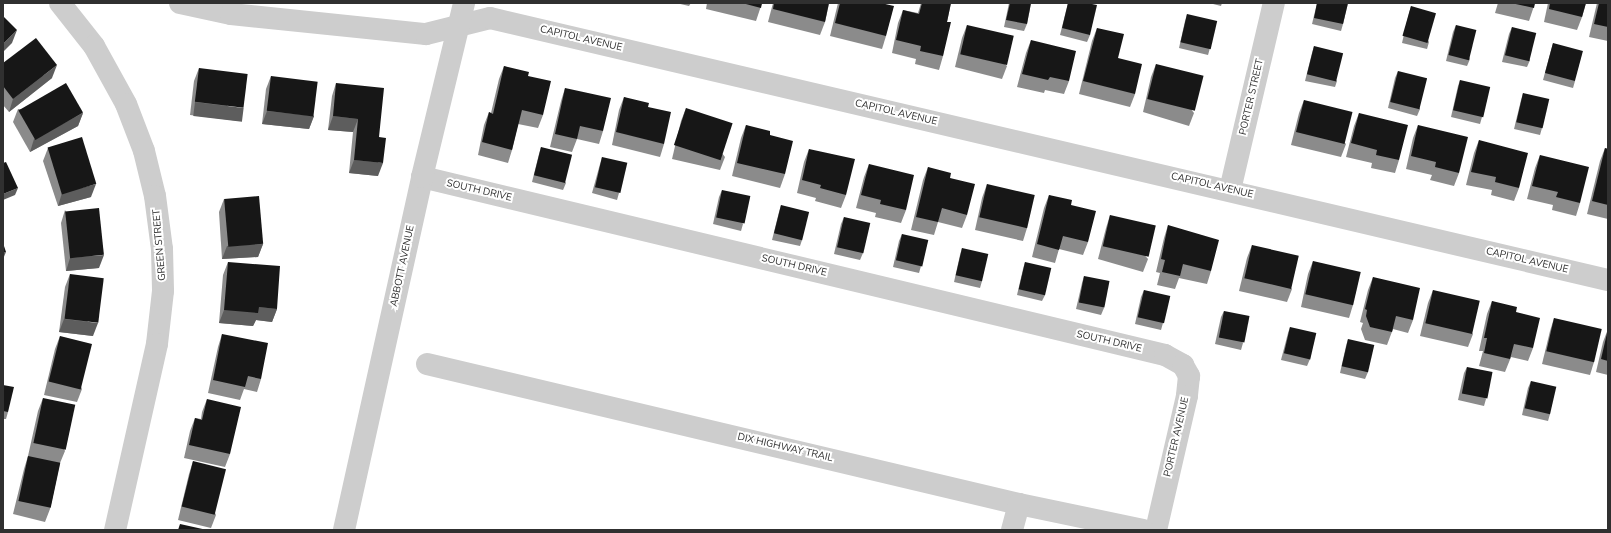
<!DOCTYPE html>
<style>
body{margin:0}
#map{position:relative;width:1611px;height:533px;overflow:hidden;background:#fff;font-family:"Nunito Sans",sans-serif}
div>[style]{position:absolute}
.minor>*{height:22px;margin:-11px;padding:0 11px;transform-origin:11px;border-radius:11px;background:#cdcdcd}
.wall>*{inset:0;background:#8b8b8b}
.shaded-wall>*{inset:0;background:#5d5d5d;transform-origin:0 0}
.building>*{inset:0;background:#171717;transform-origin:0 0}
span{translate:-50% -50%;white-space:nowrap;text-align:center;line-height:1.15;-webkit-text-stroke:4px #fff;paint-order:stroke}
.street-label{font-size:10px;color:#303030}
.frame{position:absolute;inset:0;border:4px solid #303030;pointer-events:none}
</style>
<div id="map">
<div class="minor">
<i style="left:60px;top:3px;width:55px;rotate:51.7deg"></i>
<i style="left:94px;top:46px;width:66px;rotate:61.1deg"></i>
<i style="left:126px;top:104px;width:50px;rotate:69deg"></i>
<i style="left:144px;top:151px;width:46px;rotate:76.3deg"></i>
<i style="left:155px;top:196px;width:53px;rotate:82.5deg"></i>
<i style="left:162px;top:249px;width:42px;rotate:88.6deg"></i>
<i style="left:163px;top:291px;width:53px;rotate:96.5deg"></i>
<i style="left:157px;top:344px;width:191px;rotate:102.7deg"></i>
<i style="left:180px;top:3px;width:52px;rotate:12.2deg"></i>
<i style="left:231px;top:14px;width:196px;rotate:5.9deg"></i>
<i style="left:426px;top:34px;width:66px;rotate:-14deg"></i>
<i style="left:490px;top:18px;width:1148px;rotate:13.19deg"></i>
<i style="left:422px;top:177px;width:764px;rotate:13.47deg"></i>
<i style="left:1165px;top:355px;width:21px;rotate:29deg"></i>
<i style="left:1183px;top:365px;width:13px;rotate:61deg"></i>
<i style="left:1189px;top:376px;width:20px;rotate:96deg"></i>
<i style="left:1187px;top:396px;width:138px;rotate:103deg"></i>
<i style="left:1230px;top:190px;width:192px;rotate:-76.8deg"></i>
<i style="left:427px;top:364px;width:608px;rotate:13.31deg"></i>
<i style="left:1019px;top:504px;width:127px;rotate:11.8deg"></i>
<i style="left:344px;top:530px;width:362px;rotate:-77.5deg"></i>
<i style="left:422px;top:177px;width:179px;rotate:-76.4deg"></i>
<i style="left:1012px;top:530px;width:27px;rotate:-75deg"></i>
</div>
<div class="wall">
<i style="clip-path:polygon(676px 3px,691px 3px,689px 6px)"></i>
<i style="clip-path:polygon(707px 3px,762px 3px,756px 21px,706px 9px)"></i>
<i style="clip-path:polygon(773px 3px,829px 3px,825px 22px,820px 35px,768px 22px)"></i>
<i style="clip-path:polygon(838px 3px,881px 3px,886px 36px,882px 49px,830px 36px)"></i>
<i style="clip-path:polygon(921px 3px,951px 3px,947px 22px,943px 56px,939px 70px,915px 64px,916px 59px,892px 53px,898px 23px,903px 10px,918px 13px)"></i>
<i style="clip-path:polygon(1009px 3px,1031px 3px,1027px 24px,1024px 31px,1004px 27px)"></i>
<i style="clip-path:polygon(1068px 3px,1087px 3px,1090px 35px,1087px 42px,1060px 35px)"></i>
<i style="clip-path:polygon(1209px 3px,1222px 3px,1221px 6px)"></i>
<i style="clip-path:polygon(1317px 3px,1348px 3px,1343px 24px,1341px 31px,1312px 24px)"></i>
<i style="clip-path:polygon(1498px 3px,1535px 3px,1529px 21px,1495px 13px)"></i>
<i style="clip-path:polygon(1548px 3px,1586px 3px,1582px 17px,1577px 30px,1544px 22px)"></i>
<i style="clip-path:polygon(1597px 3px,1608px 3px,1608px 41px,1589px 37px)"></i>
<i style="clip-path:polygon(1411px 6px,1429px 42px,1427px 49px,1402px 43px,1409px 13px)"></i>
<i style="clip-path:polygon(1187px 14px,1210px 48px,1208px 55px,1179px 48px,1185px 21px)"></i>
<i style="clip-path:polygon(967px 25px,1007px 66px,1002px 79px,955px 67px,962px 38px)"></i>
<i style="clip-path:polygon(1456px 25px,1470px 59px,1467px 66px,1446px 61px,1453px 32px)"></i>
<i style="clip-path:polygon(1512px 27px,1530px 60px,1527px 67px,1502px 62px,1509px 34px)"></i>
<i style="clip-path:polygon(1097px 28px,1118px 58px,1135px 94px,1130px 107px,1079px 94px,1092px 41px)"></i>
<i style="clip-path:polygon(1031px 40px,1069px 81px,1064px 94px,1045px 90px,1044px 93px,1017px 87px,1026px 53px)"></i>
<i style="clip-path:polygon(1553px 43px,1575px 81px,1573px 88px,1543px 80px,1551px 50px)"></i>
<i style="clip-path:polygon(1314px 46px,1337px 81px,1335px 87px,1305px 81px,1312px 53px)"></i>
<i style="clip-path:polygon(3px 63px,52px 78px,9px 112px,3px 105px)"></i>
<i style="clip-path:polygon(1156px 64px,1194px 113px,1189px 126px,1143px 112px,1151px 77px)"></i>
<i style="clip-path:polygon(504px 66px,528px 76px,543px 115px,538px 128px,518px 124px,512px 150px,508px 163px,478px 155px,484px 125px,489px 112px,491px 113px,499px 79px)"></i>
<i style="clip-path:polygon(199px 68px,239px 121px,190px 115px,194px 81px)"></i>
<i style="clip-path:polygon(1398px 71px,1420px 109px,1417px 116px,1388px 108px,1395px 78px)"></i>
<i style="clip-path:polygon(271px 76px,314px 116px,309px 129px,262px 124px,266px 89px)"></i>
<i style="clip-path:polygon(1460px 80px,1482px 117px,1480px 124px,1451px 117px,1458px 86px)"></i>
<i style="clip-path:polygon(336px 83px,379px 137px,378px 176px,349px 173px,353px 132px,328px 130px,332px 96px)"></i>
<i style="clip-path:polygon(565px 88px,603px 131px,599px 144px,577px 139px,572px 152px,550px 147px,561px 101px)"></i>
<i style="clip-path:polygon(1523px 93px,1542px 128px,1540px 135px,1514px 129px,1521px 100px)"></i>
<i style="clip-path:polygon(624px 97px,648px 107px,664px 144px,660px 157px,612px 145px,619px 110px)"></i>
<i style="clip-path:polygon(1304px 100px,1346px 144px,1341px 157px,1291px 145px,1299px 113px)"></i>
<i style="clip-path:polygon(686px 108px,725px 157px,720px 170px,672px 159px,681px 121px)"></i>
<i style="clip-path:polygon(18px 109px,83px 113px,78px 126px,30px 152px,13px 122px)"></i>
<i style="clip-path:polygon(1359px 113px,1399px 160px,1395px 173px,1371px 168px,1372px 163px,1346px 157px,1354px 126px)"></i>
<i style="clip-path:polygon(746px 125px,770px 135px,785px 174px,780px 188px,732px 176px,741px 138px)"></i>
<i style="clip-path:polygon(1418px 125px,1459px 173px,1454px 186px,1430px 180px,1432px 175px,1406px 169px,1413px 138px)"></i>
<i style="clip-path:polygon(1479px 140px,1519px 188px,1514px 201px,1491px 195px,1492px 190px,1466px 185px,1474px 153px)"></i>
<i style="clip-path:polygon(541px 147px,566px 183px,563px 190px,532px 182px,539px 154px)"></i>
<i style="clip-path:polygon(48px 148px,91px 197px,58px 206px,43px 161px)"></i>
<i style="clip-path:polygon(1605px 148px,1608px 149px,1608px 219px,1587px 214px,1600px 161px)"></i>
<i style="clip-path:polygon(809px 149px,846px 195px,841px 208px,815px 201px,816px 198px,797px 193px,804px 162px)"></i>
<i style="clip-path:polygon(1540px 155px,1580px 203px,1576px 216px,1552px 210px,1553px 205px,1527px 199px,1535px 168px)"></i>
<i style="clip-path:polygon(602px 157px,619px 193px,617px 200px,592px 193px,600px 164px)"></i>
<i style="clip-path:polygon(869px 164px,906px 210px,901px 223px,875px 217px,876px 213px,856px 208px,864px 177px)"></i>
<i style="clip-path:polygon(928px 167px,950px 178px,967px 215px,962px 228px,938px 222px,934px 235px,911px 230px,923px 180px)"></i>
<i style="clip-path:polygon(987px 184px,1027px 228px,1023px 241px,975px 230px,982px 198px)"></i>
<i style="clip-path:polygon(722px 190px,743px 224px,741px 231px,713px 224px,719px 197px)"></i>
<i style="clip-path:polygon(1049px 195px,1071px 205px,1088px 242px,1083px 255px,1059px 249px,1055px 263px,1032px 257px,1044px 208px)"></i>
<i style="clip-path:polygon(224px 199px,263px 244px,258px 257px,222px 259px,219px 212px)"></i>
<i style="clip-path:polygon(781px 205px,802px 240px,800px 246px,772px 240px,779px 212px)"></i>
<i style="clip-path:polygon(65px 210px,99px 268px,66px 271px,61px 223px)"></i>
<i style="clip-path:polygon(1110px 215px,1148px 259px,1143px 272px,1098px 259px,1106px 228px)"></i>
<i style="clip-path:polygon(844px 217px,863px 253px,860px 260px,834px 254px,841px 224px)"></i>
<i style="clip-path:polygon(1168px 225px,1211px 271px,1207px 284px,1179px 278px,1175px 289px,1157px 285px,1160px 273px,1156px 272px,1164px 238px)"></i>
<i style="clip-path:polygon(902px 234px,921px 266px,919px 273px,893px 267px,899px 241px)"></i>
<i style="clip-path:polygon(1252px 245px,1292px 289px,1287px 302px,1239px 291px,1247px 258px)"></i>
<i style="clip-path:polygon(962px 248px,982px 281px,980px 288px,954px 282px,960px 255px)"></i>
<i style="clip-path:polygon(1313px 261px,1353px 305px,1349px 318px,1301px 307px,1308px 274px)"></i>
<i style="clip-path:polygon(228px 262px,277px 309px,272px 322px,256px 320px,253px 326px,219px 323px,223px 275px)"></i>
<i style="clip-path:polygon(1025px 262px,1045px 295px,1042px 301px,1017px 295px,1023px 269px)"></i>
<i style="clip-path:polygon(70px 274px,93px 336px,59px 332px,65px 287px)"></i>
<i style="clip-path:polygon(1084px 276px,1104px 308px,1101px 315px,1076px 309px,1082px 283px)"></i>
<i style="clip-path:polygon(1373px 277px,1413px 320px,1408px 333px,1393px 329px,1387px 345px,1365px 340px,1361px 329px,1363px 323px,1360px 322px,1368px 290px)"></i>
<i style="clip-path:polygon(1144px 290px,1163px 323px,1161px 330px,1135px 324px,1141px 297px)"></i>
<i style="clip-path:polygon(1433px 290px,1473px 334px,1468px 347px,1420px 336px,1428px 303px)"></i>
<i style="clip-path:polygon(1492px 301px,1516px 312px,1533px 348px,1528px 361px,1511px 357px,1505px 372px,1479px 366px,1483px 351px,1479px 351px,1487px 314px)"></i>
<i style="clip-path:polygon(1224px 311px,1243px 343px,1241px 350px,1215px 344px,1221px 317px)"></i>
<i style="clip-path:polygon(1554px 318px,1594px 362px,1590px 375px,1542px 364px,1550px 331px)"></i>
<i style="clip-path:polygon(1290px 327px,1310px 359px,1307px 366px,1281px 360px,1288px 333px)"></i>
<i style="clip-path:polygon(1608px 329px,1608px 375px,1596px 372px,1603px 342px)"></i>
<i style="clip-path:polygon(222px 334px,261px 379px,257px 392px,244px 389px,240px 400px,208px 393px,218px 347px)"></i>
<i style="clip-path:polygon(60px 336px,82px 389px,77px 402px,44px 395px,55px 349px)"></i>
<i style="clip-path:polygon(1348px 339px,1368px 372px,1365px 379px,1340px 373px,1346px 346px)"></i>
<i style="clip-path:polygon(1467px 367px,1486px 399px,1484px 406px,1458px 400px,1464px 373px)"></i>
<i style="clip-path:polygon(1531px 381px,1550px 414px,1548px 421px,1522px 415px,1528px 388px)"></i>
<i style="clip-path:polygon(3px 385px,8px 412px,6px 419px,3px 419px)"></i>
<i style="clip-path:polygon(43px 398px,65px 451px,60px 463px,50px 509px,45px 522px,13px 514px,24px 469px,28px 456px,38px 411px)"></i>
<i style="clip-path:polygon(207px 399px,230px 454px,225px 467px,184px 458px,190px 431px,195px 418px,201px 419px,202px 412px)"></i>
<i style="clip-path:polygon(193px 461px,216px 515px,211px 528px,178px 520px,189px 474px)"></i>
</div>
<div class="shaded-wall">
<i style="clip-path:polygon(17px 30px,12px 43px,3px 52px,3px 44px)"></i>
<i style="clip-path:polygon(57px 65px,52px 78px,9px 112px,13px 99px)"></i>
<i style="left:195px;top:102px;width:49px;height:14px;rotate:7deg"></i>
<i style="clip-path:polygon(267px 111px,314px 116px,309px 129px,262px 124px)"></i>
<i style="clip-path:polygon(83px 113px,78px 126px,30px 152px,34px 139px)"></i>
<i style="clip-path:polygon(333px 116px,358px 119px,353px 132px,328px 130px)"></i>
<i style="clip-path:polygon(354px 160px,383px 163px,378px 176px,349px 173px)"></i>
<i style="clip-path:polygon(96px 184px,91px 197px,58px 206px,62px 193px)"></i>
<i style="clip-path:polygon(18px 188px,15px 195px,3px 200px,3px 194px)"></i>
<i style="clip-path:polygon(263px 244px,258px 257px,222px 259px,227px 246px)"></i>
<i style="clip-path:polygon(6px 252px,3px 259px,3px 253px)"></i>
<i style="clip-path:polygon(104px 255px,99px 268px,66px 271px,70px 258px)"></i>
<i style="clip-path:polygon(259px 307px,277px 309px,272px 322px,256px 320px,253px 326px,219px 323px,224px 310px)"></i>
<i style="clip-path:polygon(64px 319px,98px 323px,93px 336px,59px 332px)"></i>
</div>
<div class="building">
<i style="clip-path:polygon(742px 3px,762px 3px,761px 8px)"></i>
<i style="clip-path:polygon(774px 3px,829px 3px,825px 22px,773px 9px)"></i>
<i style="clip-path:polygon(840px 3px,881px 3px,894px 6px,886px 36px,835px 23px)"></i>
<i style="clip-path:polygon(922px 3px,951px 3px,947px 22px,951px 22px,943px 56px,920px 51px,921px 46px,896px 40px,903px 10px,919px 14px)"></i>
<i style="clip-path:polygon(1010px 3px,1031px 3px,1027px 24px,1006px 20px)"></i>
<i style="clip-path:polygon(1068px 3px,1087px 3px,1097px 5px,1090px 35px,1062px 28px)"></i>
<i style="clip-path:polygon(1317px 3px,1348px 3px,1343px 24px,1314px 18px)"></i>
<i style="clip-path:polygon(1511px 3px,1535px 3px,1534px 8px)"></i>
<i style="clip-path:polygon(1550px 3px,1586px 3px,1582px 17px,1549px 9px)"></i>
<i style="clip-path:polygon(1599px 3px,1608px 3px,1608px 27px,1594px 24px)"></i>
<i style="left:1411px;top:6px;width:26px;height:31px;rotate:16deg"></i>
<i style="left:1187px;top:14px;width:31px;height:29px;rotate:13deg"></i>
<i style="clip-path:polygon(3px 16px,17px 30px,3px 44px)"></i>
<i style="left:967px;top:25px;width:48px;height:30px;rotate:13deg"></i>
<i style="left:1456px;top:25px;width:21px;height:31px;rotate:14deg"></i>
<i style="left:1512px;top:27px;width:25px;height:29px;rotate:14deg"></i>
<i style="clip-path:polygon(1097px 28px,1124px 34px,1118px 58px,1142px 64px,1135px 94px,1083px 81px)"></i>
<i style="clip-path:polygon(36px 38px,57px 65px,13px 99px,3px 86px,3px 63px)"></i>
<i style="clip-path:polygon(1031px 40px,1076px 51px,1069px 81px,1050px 77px,1048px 80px,1022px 74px)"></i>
<i style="left:1553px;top:43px;width:31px;height:31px;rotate:15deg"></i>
<i style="left:1314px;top:46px;width:30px;height:29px;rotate:14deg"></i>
<i style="left:1156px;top:64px;width:49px;height:36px;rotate:14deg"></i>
<i style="clip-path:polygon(504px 66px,529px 72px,528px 76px,551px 81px,543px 115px,522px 110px,512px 150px,482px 142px,489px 112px,493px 114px)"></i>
<i style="left:199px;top:68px;width:49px;height:34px;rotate:7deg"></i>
<i style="left:1398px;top:71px;width:30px;height:32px;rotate:14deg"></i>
<i style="left:271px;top:76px;width:47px;height:35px;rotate:7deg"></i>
<i style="left:1460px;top:80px;width:31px;height:31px;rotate:13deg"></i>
<i style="left:66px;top:83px;width:34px;height:55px;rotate:60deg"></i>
<i style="clip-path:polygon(336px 83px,384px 88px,379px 137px,386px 138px,383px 163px,354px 160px,358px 119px,333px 116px)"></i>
<i style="clip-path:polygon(565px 88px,611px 98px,603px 131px,580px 126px,577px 139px,555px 134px)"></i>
<i style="left:1523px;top:93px;width:27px;height:30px;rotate:13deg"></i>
<i style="clip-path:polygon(624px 97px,649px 103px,648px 107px,671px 112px,664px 144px,616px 132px)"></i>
<i style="left:1304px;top:100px;width:50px;height:33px;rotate:14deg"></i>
<i style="left:686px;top:108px;width:49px;height:39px;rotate:18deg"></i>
<i style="clip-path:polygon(1359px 113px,1408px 125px,1399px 160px,1376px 155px,1377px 150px,1351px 143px)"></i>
<i style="clip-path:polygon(746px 125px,770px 131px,770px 135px,793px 141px,785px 174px,737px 163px)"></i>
<i style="clip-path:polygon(1418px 125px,1468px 137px,1459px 173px,1435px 167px,1436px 162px,1411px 156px)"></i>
<i style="left:82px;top:137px;width:49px;height:36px;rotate:73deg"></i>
<i style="clip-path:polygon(1479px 140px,1528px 153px,1519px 188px,1495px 182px,1496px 177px,1471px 172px)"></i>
<i style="left:541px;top:147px;width:32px;height:29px;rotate:14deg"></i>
<i style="clip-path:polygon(1605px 148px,1608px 149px,1608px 205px,1592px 201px)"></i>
<i style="clip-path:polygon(809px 149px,855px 159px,846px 195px,820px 188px,821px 185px,802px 180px)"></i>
<i style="clip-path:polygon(1540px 155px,1589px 167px,1580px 203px,1556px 197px,1558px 192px,1532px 186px)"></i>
<i style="left:602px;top:157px;width:26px;height:31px;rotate:13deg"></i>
<i style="clip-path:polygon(6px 162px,18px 188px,3px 194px,3px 163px)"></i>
<i style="clip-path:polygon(869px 164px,914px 175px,906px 210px,880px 204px,881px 200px,861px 195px)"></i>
<i style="clip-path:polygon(928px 167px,951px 173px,950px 178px,975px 184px,967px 215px,942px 208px,938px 222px,916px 217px)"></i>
<i style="left:987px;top:184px;width:49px;height:34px;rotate:13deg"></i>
<i style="left:722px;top:190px;width:29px;height:28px;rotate:12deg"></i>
<i style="clip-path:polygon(1049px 195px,1072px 200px,1071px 205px,1096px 211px,1088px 242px,1063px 236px,1059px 250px,1037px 244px)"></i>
<i style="left:259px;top:196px;width:48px;height:35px;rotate:85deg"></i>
<i style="left:781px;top:205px;width:29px;height:29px;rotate:14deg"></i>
<i style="left:99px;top:208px;width:47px;height:34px;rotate:84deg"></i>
<i style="left:1110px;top:215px;width:47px;height:32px;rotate:13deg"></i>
<i style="left:844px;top:217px;width:27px;height:31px;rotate:13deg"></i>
<i style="clip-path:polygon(1168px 225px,1219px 240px,1211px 271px,1183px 264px,1180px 276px,1162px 272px,1165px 260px,1161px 259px)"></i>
<i style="left:902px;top:234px;width:27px;height:27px;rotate:13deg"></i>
<i style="clip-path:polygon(3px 243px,6px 252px,3px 253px)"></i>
<i style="left:1252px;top:245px;width:48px;height:34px;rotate:13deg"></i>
<i style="left:962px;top:248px;width:27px;height:28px;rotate:13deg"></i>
<i style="left:1313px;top:261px;width:49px;height:34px;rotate:13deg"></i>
<i style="clip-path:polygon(228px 262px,280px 266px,277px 309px,259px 307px,258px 313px,224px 310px)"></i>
<i style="left:1025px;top:262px;width:27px;height:28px;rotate:13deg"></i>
<i style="left:70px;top:274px;width:34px;height:45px;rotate:7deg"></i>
<i style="left:1084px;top:276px;width:26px;height:27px;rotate:11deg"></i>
<i style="clip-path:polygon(1373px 277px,1420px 288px,1413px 320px,1396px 316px,1392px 332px,1370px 327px,1366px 316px,1367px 310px,1365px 309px)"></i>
<i style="left:1144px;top:290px;width:27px;height:28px;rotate:13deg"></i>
<i style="left:1433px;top:290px;width:48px;height:34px;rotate:13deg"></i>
<i style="clip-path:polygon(1492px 301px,1517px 307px,1516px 312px,1540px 318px,1533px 348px,1514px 344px,1510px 359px,1484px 353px,1487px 338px,1484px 338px)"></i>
<i style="left:1224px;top:311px;width:26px;height:27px;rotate:11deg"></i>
<i style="left:1554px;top:318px;width:49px;height:34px;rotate:13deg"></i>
<i style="left:1290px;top:327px;width:27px;height:27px;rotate:13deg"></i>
<i style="clip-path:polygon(1608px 329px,1608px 361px,1601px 359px)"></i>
<i style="clip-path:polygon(222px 334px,268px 343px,261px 379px,248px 376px,245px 387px,213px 380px)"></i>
<i style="left:60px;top:336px;width:33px;height:47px;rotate:14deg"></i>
<i style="left:1348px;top:339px;width:27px;height:28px;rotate:13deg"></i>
<i style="left:1467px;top:367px;width:26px;height:27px;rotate:11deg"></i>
<i style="left:1531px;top:381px;width:26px;height:28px;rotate:13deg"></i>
<i style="clip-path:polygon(3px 385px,14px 387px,8px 412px,3px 411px)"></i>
<i style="left:43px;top:398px;width:33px;height:46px;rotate:12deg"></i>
<i style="clip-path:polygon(207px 399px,241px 407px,230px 454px,189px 445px,195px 418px,202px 420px)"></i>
<i style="left:28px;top:456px;width:33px;height:46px;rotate:12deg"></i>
<i style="left:193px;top:461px;width:34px;height:47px;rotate:14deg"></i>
<i style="clip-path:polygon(180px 524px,207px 530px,178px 530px)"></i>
</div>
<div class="street-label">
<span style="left:581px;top:39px;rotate:13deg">CAPITOL AVENUE</span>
<span style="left:1252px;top:97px;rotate:-77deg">PORTER STREET</span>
<span style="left:896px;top:113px;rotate:13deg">CAPITOL AVENUE</span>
<span style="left:1212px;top:186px;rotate:13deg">CAPITOL AVENUE</span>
<span style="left:479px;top:191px;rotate:13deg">SOUTH DRIVE</span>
<span style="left:160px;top:245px;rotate:-95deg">GREEN STREET</span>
<span style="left:1527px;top:261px;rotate:13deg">CAPITOL AVENUE</span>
<span style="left:403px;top:266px;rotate:-78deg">ABBOTT AVENUE</span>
<span style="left:794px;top:266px;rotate:13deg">SOUTH DRIVE</span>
<span style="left:1109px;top:342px;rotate:13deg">SOUTH DRIVE</span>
<span style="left:1177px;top:437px;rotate:-77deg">PORTER AVENUE</span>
<span style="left:785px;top:448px;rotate:13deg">DIX HIGHWAY TRAIL</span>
</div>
<div class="frame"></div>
</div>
